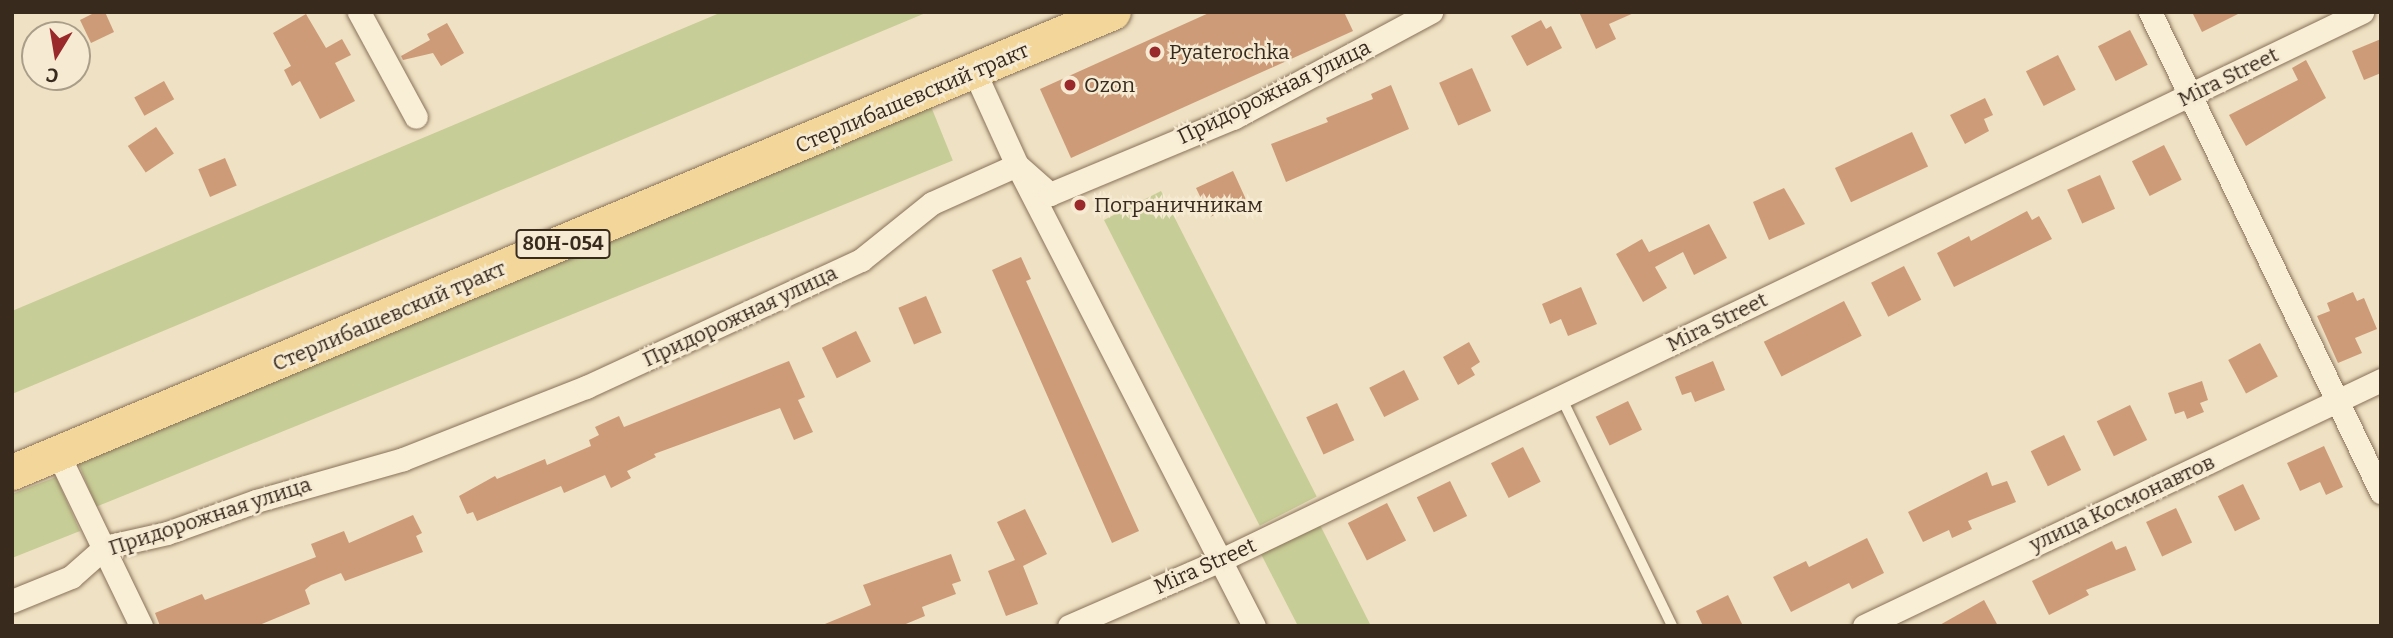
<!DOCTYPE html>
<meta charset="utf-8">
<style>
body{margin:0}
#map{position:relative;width:2393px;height:638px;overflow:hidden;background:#efe1c3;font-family:Bitter,serif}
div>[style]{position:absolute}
.green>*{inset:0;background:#c7cd96;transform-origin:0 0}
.building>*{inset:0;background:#cd9b78;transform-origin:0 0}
.roads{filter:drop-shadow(0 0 2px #897259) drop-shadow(0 0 2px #897259)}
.service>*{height:10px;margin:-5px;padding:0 5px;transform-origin:5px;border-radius:5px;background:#f9eed6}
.minor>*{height:23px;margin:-11.5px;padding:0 11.5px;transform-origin:11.5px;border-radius:11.5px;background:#f9eed6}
.primary>*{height:35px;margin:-17.5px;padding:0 17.5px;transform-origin:17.5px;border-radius:17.5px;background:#f2d69a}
.dots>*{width:19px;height:19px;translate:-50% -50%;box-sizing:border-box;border:4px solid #f6ebd2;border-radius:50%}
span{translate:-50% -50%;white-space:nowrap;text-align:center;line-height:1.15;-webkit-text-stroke:5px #f6ebd2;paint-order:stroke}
.shield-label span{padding:2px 5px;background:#f6ebd2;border:2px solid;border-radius:5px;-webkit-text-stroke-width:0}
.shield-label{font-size:19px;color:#392a1e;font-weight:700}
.poi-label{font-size:21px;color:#392a1e}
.left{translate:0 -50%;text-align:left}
.street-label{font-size:21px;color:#392a1e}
.frame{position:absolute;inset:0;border:14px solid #392a1e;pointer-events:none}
.north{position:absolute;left:21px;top:21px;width:70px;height:70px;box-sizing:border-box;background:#f6ebd2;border:2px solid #aa9e8a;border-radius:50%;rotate:191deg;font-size:19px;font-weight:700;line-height:28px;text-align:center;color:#392a1e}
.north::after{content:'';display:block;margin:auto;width:24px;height:32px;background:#99292a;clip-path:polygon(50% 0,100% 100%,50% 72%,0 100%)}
</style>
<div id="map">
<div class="green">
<i style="clip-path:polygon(722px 12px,928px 12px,12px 394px,12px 311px)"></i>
<i style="left:930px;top:104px;width:61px;height:924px;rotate:68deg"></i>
<i style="left:1161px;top:191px;width:343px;height:64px;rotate:63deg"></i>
<i style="clip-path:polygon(56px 477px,80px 531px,12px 558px,12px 494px)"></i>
<i style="clip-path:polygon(1320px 525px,1371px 626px,1298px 626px,1261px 554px)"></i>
</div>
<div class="building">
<i style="clip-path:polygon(96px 12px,105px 12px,114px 32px,91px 43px,80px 20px)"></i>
<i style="clip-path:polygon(1211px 12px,1344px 12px,1353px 31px,1071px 158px,1040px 89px)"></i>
<i style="clip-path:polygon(1579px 12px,1636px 12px,1609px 24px,1616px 39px,1596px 49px)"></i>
<i style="clip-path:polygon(2192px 12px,2242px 12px,2202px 32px)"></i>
<i style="clip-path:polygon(306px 14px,326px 48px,342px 39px,351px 55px,335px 63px,355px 101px,320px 119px,300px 81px,292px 86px,284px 70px,291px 66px,273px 33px)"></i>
<i style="clip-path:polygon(1541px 20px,1546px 29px,1551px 26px,1562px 48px,1527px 66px,1511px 36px)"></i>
<i style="clip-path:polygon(447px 23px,464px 53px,441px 66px,433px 53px,403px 60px,401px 56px,430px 40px,427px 34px)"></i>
<i style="left:2130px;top:30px;width:39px;height:36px;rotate:63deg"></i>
<i style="clip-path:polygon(2381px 39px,2381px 73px,2364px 80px,2352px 51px)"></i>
<i style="left:2058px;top:55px;width:39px;height:36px;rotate:63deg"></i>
<i style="clip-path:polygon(2306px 60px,2326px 98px,2246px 146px,2229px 115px,2298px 80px,2292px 68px)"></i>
<i style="left:1472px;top:68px;width:47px;height:36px;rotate:66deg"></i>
<i style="left:164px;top:81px;width:21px;height:34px;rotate:61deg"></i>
<i style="clip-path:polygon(1391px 85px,1409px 129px,1286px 182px,1271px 144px,1328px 122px,1326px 118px,1373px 99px,1371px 94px)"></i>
<i style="clip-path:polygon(1985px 98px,1993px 115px,1984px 119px,1989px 131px,1965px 144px,1950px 115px)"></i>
<i style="left:156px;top:127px;width:32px;height:34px;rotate:56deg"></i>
<i style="left:1912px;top:132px;width:38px;height:85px;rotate:65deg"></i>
<i style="left:2164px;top:145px;width:39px;height:36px;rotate:63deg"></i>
<i style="left:225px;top:158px;width:30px;height:29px;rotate:67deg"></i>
<i style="clip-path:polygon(1233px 171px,1249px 206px,1232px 214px,1229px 208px,1210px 217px,1196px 188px)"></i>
<i style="left:2100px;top:175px;width:37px;height:36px;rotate:66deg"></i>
<i style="clip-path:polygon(1784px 188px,1805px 224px,1769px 240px,1753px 202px)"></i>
<i style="clip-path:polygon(2027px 211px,2032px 220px,2039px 216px,2052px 239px,1954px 287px,1937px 253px,1969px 236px,1971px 241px)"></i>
<i style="clip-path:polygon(1709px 224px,1727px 258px,1694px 275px,1683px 252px,1655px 267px,1667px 288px,1643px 302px,1616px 254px,1642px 239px,1649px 252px)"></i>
<i style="clip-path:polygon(1021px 257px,1031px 279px,1026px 281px,1139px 531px,1112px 543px,992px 270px)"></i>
<i style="left:1904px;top:266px;width:38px;height:37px;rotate:63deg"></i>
<i style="clip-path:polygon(1581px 287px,1597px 324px,1568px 336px,1561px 319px,1550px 324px,1542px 304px)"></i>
<i style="clip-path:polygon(2353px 292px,2357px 301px,2364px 298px,2377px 329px,2355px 338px,2362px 353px,2338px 363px,2317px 316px,2330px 311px,2327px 303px)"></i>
<i style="left:926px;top:296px;width:40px;height:30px;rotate:67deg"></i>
<i style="left:1844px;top:301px;width:39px;height:90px;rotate:63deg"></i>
<i style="left:856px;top:331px;width:34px;height:38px;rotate:64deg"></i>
<i style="clip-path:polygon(1469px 342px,1480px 362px,1471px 368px,1475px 375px,1458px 385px,1443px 357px)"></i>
<i style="left:2260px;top:343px;width:38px;height:36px;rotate:62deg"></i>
<i style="clip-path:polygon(789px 361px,805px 397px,798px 400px,813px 432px,794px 440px,780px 408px,654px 454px,656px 457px,627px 471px,631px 478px,611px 488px,605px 475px,564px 493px,561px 486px,477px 521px,473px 512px,467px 514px,459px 496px,495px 476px,497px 479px,545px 459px,547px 465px,591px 446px,589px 440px,599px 435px,595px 427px,619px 416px,624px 427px)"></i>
<i style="clip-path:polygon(1713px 361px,1725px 390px,1695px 402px,1691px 392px,1682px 395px,1675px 377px)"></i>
<i style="left:1404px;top:370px;width:33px;height:39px;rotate:63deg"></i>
<i style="clip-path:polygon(2202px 381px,2208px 400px,2200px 403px,2204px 412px,2187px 419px,2184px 411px,2175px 414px,2168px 393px)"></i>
<i style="left:1628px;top:401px;width:32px;height:36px;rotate:64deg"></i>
<i style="left:1337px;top:403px;width:41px;height:34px;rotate:65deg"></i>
<i style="left:2130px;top:405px;width:39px;height:37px;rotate:64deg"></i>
<i style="left:2064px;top:435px;width:39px;height:37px;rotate:64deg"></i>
<i style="clip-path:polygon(2324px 446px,2343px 487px,2326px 495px,2320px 482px,2300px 491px,2287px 463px)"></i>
<i style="left:1523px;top:447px;width:39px;height:36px;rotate:63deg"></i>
<i style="clip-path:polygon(1987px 472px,1992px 486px,2007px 481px,2016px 502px,1968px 521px,1972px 529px,1952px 538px,1949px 530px,1923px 542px,1908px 512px)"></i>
<i style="left:1450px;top:481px;width:39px;height:37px;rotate:64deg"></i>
<i style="left:2243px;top:484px;width:39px;height:28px;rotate:64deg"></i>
<i style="left:1387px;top:503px;width:42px;height:44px;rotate:63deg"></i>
<i style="left:2176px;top:508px;width:38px;height:33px;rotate:65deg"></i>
<i style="clip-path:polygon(1025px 509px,1047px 554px,1023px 566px,1038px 604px,1006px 616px,988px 571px,1015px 560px,997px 522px)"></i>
<i style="clip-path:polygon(413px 515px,422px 533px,416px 536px,423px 552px,345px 581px,341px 573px,311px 585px,305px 590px,310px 604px,257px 626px,160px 626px,155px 613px,202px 594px,205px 600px,316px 557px,311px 544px,344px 531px,349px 543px)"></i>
<i style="clip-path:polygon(1867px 538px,1884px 573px,1852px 589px,1849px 583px,1791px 612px,1773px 577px,1806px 561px,1809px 567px)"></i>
<i style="clip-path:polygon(2112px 541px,2116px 550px,2126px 546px,2136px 570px,2086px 590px,2089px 595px,2049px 615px,2032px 581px)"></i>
<i style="clip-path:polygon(951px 554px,961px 581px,952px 584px,956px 594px,922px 607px,925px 616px,901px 626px,820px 626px,871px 605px,863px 585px)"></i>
<i style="clip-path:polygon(1728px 595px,1743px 626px,1703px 626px,1696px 611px)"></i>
<i style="clip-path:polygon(1984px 600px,1998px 626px,1938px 626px)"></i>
</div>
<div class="roads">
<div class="service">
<i style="left:1561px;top:397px;width:254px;rotate:64.1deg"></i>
</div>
<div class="minor">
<i style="left:359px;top:12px;width:119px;rotate:61.5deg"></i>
<i style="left:2150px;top:12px;width:533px;rotate:64.3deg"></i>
<i style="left:975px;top:73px;width:101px;rotate:65.5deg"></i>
<i style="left:1017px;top:165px;width:518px;rotate:62.79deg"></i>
<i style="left:58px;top:454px;width:191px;rotate:64.2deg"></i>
<i style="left:12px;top:601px;width:64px;rotate:-22.1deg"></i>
<i style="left:71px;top:577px;width:45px;rotate:-41.4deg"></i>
<i style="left:105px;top:547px;width:64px;rotate:-12.7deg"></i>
<i style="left:167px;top:533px;width:95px;rotate:-19.8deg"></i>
<i style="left:256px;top:501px;width:153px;rotate:-15.9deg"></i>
<i style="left:403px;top:459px;width:197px;rotate:-21.5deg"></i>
<i style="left:586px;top:387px;width:303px;rotate:-24.8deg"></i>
<i style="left:861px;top:260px;width:91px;rotate:-38.8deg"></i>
<i style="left:932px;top:203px;width:93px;rotate:-24.1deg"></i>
<i style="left:1017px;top:165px;width:44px;rotate:41.3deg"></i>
<i style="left:1050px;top:194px;width:198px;rotate:-22.6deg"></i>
<i style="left:1233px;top:118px;width:225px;rotate:-28.2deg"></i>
<i style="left:1069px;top:626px;width:166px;rotate:-23.5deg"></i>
<i style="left:1221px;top:560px;width:1266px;rotate:-25.65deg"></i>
<i style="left:1864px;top:626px;width:573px;rotate:-25.45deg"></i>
</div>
<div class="primary">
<i style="left:12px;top:472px;width:1193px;rotate:-22.68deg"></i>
</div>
</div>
<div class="dots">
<i style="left:1155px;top:52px;background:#99292a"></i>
<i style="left:1070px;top:85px;background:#99292a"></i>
<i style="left:1080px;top:205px;background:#99292a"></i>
</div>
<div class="shield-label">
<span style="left:563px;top:244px">80Н-054</span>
</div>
<div class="poi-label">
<span class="left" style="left:1169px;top:52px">Pyaterochka</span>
<span class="left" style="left:1084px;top:85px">Ozon</span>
<span class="left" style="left:1094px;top:205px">Пограничникам</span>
</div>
<div class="street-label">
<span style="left:2228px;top:77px;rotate:-26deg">Mira Street</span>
<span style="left:1274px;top:92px;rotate:-26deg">Придорожная улица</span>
<span style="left:912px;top:98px;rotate:-23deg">Стерлибашевский тракт</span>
<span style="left:389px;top:316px;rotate:-23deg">Стерлибашевский тракт</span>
<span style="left:740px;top:316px;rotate:-25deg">Придорожная улица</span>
<span style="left:1717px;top:322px;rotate:-26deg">Mira Street</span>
<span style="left:2122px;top:503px;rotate:-25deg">улица Космонавтов</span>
<span style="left:210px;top:516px;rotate:-18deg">Придорожная улица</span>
<span style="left:1205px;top:566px;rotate:-24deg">Mira Street</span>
</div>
<div class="frame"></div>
<div class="north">С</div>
</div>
